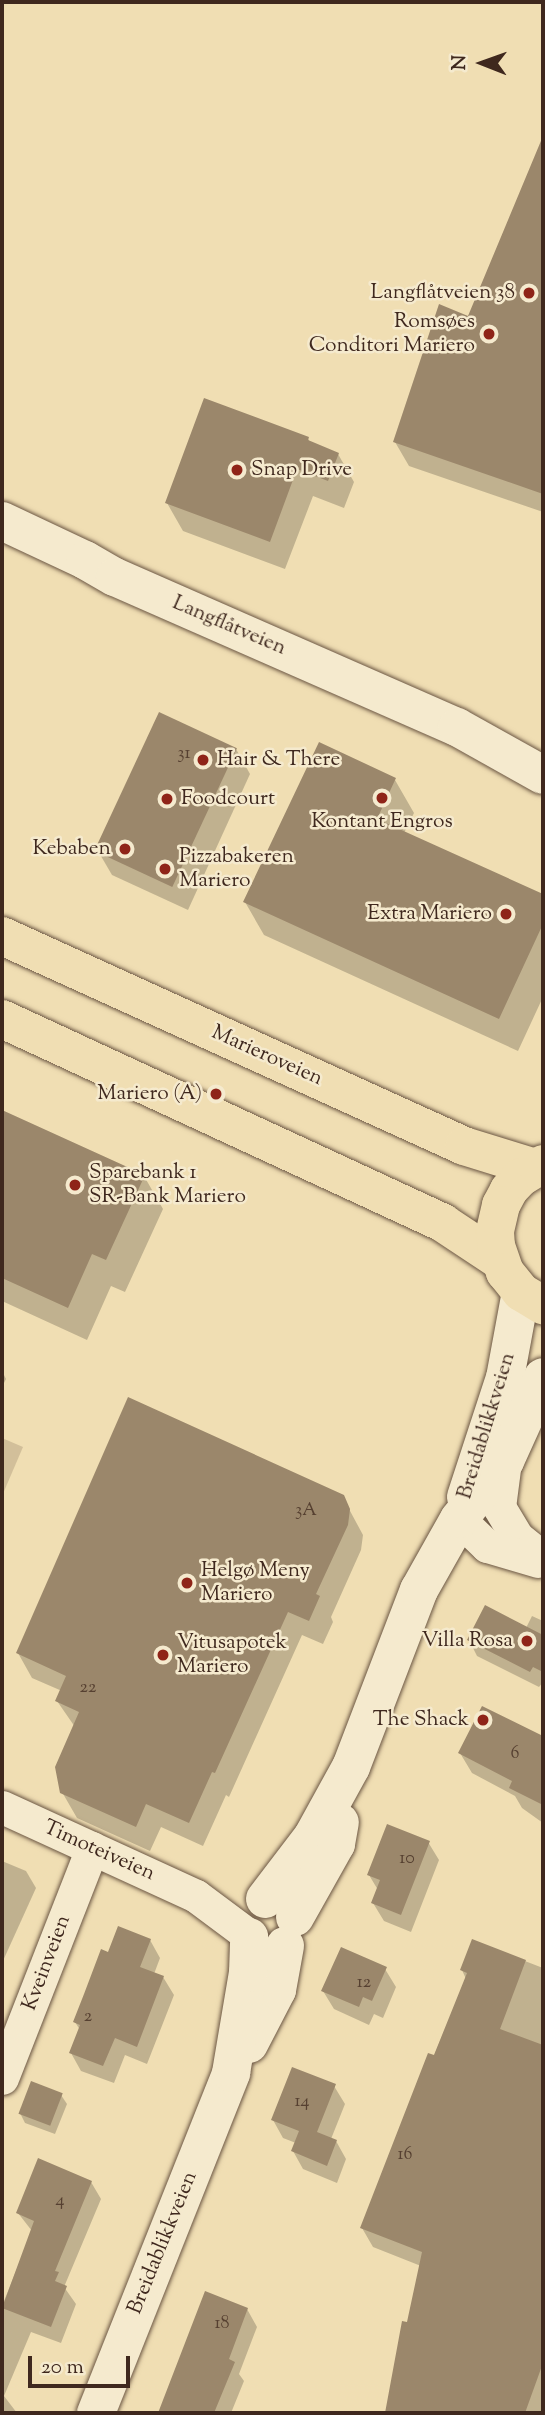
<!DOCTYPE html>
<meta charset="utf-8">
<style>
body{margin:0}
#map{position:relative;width:545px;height:2415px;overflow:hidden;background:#f0deb3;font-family:"Sorts Mill Goudy",serif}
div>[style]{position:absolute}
.green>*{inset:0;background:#d2bf9a}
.shadow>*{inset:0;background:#0003}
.building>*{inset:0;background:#9b876b;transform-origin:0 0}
.roads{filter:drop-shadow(0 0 2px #6b5643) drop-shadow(0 0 2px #6b5643)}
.street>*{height:33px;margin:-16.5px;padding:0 16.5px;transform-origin:16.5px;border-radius:16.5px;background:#f5eace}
.secondary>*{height:38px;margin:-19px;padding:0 19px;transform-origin:19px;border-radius:19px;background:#f5eace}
.primary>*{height:38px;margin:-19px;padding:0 19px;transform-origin:19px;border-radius:19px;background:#f0deb3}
.dots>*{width:19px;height:19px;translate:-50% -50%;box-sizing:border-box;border:4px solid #f5eace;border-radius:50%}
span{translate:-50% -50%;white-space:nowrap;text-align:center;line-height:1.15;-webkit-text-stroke:5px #f5eace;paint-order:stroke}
.number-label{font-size:18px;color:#564031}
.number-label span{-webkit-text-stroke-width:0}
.poi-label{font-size:21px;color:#3f281e}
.right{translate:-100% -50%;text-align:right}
.left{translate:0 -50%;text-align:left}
.street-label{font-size:21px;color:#3f281e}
.frame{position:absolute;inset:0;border:4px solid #3f281e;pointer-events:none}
.north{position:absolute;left:447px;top:28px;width:70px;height:70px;-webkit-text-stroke:5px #f5eace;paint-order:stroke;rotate:271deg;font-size:19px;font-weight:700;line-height:28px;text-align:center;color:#3f281e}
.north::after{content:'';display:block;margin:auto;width:24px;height:32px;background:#3f281e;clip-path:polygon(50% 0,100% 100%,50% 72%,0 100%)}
.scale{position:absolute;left:28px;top:2356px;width:102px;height:32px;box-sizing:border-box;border:4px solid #3f281e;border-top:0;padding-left:9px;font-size:21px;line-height:24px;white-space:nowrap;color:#3f281e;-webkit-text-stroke:5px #f5eace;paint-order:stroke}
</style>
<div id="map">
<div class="green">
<i style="clip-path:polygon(2px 1438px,23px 1447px,2px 1496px)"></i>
</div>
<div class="shadow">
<i style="clip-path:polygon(543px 138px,543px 512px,409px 466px,395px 442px,469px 319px)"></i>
<i style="clip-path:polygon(308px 438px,310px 443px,338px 454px,354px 482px,344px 508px,313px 496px,285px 569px,183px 531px,167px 503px)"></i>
<i style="clip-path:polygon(236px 749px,250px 774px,188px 910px,112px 875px,98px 851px)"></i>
<i style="clip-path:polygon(395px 780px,414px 813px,404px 833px,543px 896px,543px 997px,518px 1051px,264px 935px,245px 902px)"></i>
<i style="clip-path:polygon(2px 1112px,144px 1176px,163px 1209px,125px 1292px,111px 1286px,87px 1340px,2px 1301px)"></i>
<i style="clip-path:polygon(2px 1371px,6px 1379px,2px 1387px)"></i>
<i style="clip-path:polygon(342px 1496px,363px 1535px,361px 1550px,331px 1617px,333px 1622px,323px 1644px,302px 1635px,229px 1797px,226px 1795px,203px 1846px,161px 1827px,150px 1851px,77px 1818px,62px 1792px,75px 1727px,57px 1701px,62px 1691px,32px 1678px,18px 1653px)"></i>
<i style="clip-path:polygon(532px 1616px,543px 1621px,543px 1682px,539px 1687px,477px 1656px,469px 1640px,526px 1628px)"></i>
<i style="clip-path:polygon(482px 1708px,543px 1738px,543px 1823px,522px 1808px,515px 1796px,472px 1773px,460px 1753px)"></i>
<i style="clip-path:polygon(428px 1842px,439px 1860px,411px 1932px,384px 1921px,373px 1903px,378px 1890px,369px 1875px)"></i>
<i style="clip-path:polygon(2px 1861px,26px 1871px,36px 1888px,2px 1963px)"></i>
<i style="clip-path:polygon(150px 1940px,160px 1958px,154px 1974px,163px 1977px,174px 1995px,147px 2064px,125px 2055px,114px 2083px,81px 2071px,71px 2053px,80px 2030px,75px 2022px,109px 1954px)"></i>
<i style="clip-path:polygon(473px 1941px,543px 1968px,543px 2413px,387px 2413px,403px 2324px,408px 2325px,421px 2266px,373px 2247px,362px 2228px,466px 1979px,462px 1970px)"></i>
<i style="clip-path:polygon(385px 1969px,396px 1987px,383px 2018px,374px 2014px,369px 2025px,334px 2009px,323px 1991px)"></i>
<i style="clip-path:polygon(334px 2086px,345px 2104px,331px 2139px,336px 2141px,346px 2159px,337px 2183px,303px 2169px,293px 2151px,296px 2143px,283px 2138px,273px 2120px)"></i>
<i style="clip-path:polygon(61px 2095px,67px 2104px,55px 2134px,25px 2123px,20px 2113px)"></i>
<i style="clip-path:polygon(91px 2182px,101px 2199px,64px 2287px,76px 2304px,61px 2343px,31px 2332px,4px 2396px,17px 2413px,2px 2413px,2px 2306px,32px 2231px,18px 2213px)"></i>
<i style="clip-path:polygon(206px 2293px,247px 2309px,257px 2327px,239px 2374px,244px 2381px,231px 2413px,160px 2413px)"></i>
</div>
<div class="building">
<i style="clip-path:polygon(543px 136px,543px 494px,393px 442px,439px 304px,468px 316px)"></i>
<i style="clip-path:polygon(204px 398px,309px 437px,308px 440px,339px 453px,328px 481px,297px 469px,270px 542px,165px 503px)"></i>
<i style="left:159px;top:712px;width:86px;height:153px;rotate:25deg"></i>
<i style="clip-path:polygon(319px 742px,396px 778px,377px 819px,543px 894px,543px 924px,499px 1019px,243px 902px)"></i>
<i style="clip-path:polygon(2px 1110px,145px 1175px,106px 1260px,92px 1254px,68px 1308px,2px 1278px)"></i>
<i style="clip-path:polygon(128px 1397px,344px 1495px,350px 1509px,348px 1525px,316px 1594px,320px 1596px,309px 1621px,288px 1612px,215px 1773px,212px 1772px,189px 1823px,146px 1804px,136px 1827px,60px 1793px,55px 1767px,79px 1712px,55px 1701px,66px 1676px,16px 1653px)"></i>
<i style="clip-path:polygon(485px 1605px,543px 1635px,543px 1672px,533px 1667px,530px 1672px,467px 1640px)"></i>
<i style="clip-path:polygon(482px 1706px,543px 1736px,543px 1805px,509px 1788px,512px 1781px,458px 1753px)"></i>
<i style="clip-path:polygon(387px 1824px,430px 1841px,401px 1915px,371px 1903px,380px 1880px,367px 1875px)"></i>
<i style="clip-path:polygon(118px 1926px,151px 1939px,140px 1967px,164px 1976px,137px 2047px,115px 2038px,103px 2066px,69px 2053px,80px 2025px,73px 2022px,84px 1994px,101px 1949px,108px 1952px)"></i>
<i style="clip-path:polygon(472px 1939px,526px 1960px,500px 2029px,543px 2045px,543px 2363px,525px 2413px,385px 2413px,402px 2321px,407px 2322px,422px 2252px,360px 2228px,428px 2053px,434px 2055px,467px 1973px,460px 1970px)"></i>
<i style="clip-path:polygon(341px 1947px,387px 1967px,372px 2001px,363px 1997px,359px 2007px,321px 1991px)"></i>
<i style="clip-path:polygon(292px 2067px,336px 2084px,317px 2132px,337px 2140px,327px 2166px,291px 2151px,299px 2131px,271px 2120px)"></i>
<i style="left:31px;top:2081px;width:34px;height:35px;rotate:21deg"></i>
<i style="clip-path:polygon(38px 2158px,92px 2181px,55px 2271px,59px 2272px,55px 2281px,67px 2286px,51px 2327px,2px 2308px,34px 2221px,16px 2213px)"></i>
<i style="clip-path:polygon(205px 2291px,248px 2308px,229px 2359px,235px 2362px,214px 2413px,158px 2413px)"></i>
</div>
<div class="roads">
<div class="street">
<i style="left:505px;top:1461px;width:46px;rotate:97.4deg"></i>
<i style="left:499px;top:1507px;width:35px;rotate:59deg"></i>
<i style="left:517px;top:1537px;width:33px;rotate:39deg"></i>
<i style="left:459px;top:1519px;width:39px;rotate:44deg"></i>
<i style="left:487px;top:1546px;width:53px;rotate:16.4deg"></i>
<i style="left:2px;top:1807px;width:213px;rotate:24.6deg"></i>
<i style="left:196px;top:1896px;width:64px;rotate:36.7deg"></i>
<i style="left:2px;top:2078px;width:247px;rotate:-68.6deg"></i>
</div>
<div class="secondary">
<i style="left:2px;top:521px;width:92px;rotate:25.2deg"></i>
<i style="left:85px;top:560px;width:34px;rotate:30deg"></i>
<i style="left:115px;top:577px;width:373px;rotate:23.7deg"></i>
<i style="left:457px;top:727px;width:98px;rotate:29.2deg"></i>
<i style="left:466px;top:1497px;width:125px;rotate:-71.9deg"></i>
<i style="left:505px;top:1378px;width:87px;rotate:-79.5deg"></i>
<i style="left:265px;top:1899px;width:79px;rotate:-52.7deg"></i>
<i style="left:313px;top:1836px;width:79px;rotate:-61.2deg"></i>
<i style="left:351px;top:1767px;width:190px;rotate:-69deg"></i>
<i style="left:419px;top:1590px;width:81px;rotate:-60.6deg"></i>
<i style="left:459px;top:1519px;width:74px;rotate:-51.6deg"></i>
<i style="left:505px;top:1461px;width:92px;rotate:-65.7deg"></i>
<i style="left:295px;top:1917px;width:84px;rotate:-60.7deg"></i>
<i style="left:336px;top:1844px;width:22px;rotate:-80deg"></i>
<i style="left:249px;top:2044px;width:61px;rotate:-62.6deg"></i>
<i style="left:277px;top:1990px;width:45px;rotate:-79.7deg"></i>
<i style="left:96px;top:2413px;width:366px;rotate:-68.3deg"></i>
<i style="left:231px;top:2073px;width:101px;rotate:-80.4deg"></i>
<i style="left:248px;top:1973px;width:36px;rotate:-88deg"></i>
</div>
<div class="primary">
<i style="left:2px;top:936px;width:507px;rotate:24.44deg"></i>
<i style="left:464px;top:1146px;width:74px;rotate:17.2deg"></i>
<i style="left:2px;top:1019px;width:486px;rotate:24.8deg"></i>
<i style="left:443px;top:1223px;width:67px;rotate:33.5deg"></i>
<i style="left:543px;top:1164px;width:26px;rotate:149deg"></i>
<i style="left:521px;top:1177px;width:18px;rotate:133deg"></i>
<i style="left:509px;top:1190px;width:17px;rotate:118deg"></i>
<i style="left:501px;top:1205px;width:28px;rotate:103deg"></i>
<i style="left:495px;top:1232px;width:14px;rotate:86deg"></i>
<i style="left:496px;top:1246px;width:28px;rotate:71deg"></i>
<i style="left:505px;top:1272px;width:26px;rotate:51deg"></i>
<i style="left:521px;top:1292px;width:26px;rotate:31deg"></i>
</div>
</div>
<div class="dots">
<i style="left:529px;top:293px;background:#8f2418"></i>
<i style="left:489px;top:334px;background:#8f2418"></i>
<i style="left:237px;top:470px;background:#8f2418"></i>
<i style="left:203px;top:760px;background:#8f2418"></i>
<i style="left:382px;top:798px;background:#8f2418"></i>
<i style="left:167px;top:799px;background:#8f2418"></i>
<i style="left:125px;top:849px;background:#8f2418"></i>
<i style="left:165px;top:869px;background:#8f2418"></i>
<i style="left:506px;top:914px;background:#8f2418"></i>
<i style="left:216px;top:1094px;background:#8f2418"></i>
<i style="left:75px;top:1185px;background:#8f2418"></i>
<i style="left:187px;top:1583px;background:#8f2418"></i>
<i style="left:527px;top:1641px;background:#8f2418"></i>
<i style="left:163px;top:1655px;background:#8f2418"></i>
<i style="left:483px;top:1720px;background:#8f2418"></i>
</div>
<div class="number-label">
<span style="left:184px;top:754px">31</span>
<span style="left:306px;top:1511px">3A</span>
<span style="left:88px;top:1688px">22</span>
<span style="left:515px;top:1754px">6</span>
<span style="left:407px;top:1859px">10</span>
<span style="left:364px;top:1983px">12</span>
<span style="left:88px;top:2017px">2</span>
<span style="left:302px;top:2102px">14</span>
<span style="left:405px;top:2155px">16</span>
<span style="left:60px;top:2201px">4</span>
<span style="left:222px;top:2324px">18</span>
</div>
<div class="poi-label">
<span class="right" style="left:515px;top:293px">Langflåtveien 38</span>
<span class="right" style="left:475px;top:334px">Romsøes<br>Conditori Mariero</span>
<span class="left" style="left:251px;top:470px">Snap Drive</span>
<span class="left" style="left:217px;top:760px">Hair &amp; There</span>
<span class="left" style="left:181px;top:799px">Foodcourt</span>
<span style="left:382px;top:822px">Kontant Engros</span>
<span class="right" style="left:111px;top:849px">Kebaben</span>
<span class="left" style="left:179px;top:869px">Pizzabakeren<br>Mariero</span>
<span class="right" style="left:492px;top:914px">Extra Mariero</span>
<span class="right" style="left:202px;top:1094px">Mariero (A)</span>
<span class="left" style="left:89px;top:1185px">Sparebank 1<br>SR-Bank Mariero</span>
<span class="left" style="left:201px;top:1583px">Helgø Meny<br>Mariero</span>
<span class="right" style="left:513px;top:1641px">Villa Rosa</span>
<span class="left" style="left:177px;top:1655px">Vitusapotek<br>Mariero</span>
<span class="right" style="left:469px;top:1720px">The Shack</span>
</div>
<div class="street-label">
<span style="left:229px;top:626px;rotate:23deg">Langflåtveien</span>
<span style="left:267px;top:1056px;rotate:24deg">Marieroveien</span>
<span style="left:487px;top:1426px;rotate:-73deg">Breidablikkveien</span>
<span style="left:99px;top:1851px;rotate:24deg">Timoteiveien</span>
<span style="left:47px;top:1963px;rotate:-69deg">Kveinveien</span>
<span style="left:163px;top:2243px;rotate:-68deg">Breidablikkveien</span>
</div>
<div class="frame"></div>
<div class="north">N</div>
<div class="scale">20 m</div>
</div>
